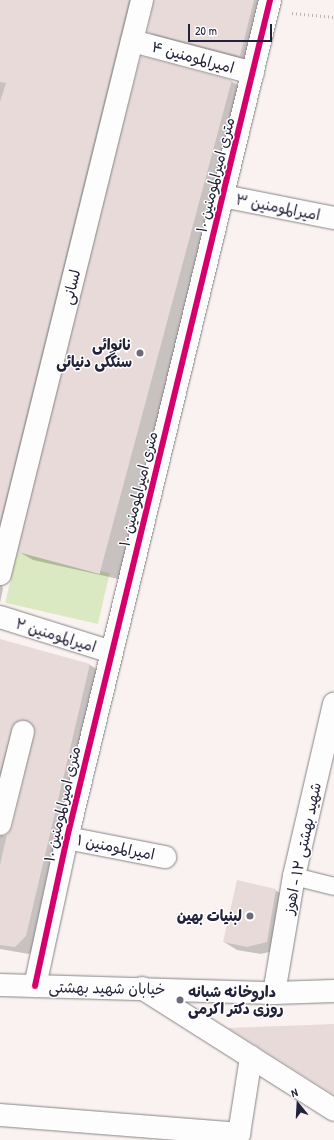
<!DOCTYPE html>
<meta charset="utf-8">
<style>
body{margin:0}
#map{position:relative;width:334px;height:1140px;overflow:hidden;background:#f9f2f0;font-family:"Patrick Hand","Playpen Sans Arabic",sans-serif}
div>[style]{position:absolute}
.green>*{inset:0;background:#dae9c1;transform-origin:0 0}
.shadow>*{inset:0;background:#0003}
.building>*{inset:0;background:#e7dad8;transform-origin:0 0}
.path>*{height:2.5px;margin-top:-1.25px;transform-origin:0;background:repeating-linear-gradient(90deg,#b6b5b8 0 1px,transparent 0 4px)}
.roads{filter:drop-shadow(0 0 1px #878488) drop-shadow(0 0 1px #878488)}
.lane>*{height:17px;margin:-8.5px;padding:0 8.5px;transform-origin:8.5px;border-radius:8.5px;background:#fefdfd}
.street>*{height:22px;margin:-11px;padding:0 11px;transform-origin:11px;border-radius:11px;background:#fefdfd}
.secondary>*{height:22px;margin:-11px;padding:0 11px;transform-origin:11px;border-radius:11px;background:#fefdfd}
.cycleway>*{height:6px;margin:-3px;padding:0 3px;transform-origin:3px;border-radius:3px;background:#d6006c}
.dots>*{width:11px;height:11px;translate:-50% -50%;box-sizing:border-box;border:2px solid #fff;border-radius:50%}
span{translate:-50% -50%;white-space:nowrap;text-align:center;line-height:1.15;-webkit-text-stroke:3px #fff;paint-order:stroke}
.street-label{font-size:15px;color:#22223b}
.poi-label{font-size:15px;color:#22223b;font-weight:700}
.right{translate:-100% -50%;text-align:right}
.left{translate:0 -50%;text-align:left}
.north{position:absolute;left:278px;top:1084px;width:40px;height:40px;-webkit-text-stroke:3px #fff;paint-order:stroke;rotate:342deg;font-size:11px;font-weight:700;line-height:16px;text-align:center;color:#22223b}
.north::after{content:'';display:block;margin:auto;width:14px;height:18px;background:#22223b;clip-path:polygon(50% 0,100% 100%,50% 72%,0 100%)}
.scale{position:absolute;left:188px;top:24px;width:84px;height:18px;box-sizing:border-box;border:2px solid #22223b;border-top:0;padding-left:5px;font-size:12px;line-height:14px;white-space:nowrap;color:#22223b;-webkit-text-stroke:3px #fff;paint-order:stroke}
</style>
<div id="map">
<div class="green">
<i style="left:17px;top:552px;width:95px;height:52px;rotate:13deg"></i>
</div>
<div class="shadow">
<i style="clip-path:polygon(0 0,148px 0,1px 579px,3px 589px,0 603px)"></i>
<i style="clip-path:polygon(154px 0,269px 0,254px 63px,162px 39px,148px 32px)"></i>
<i style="clip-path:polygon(231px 81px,245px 89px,123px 580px,33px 560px,19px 552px)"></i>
<i style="clip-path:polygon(evenodd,0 640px,90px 665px,103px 673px,39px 944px,29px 954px,0 949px,0 640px,34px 727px,36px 735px,13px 827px,9px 834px,3px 836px,1px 829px,28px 731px,34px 727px)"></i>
<i style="clip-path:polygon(275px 890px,289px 898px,281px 949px,261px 954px,237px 950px,224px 942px)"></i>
</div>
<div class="building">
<i style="clip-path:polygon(0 0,129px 0,0 522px,0 102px,6px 83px,0 82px)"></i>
<i style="clip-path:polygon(154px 0,254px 0,240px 56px,147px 32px)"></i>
<i style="left:141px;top:56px;width:94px;height:511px;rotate:15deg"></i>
<i style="clip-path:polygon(0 639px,90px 664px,26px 936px,15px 947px,0 945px,0 865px,7px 834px,12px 827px,35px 729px,26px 720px,14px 724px,0 772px)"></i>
<i style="clip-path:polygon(237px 880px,276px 889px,267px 942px,247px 947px,223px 942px)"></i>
<i style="clip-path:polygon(334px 1024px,334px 1095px,228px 1028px,309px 1025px)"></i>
</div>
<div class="path">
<i style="left:292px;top:13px;width:42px;rotate:5.4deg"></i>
</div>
<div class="roads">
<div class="lane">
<i style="left:294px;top:876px;width:41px;rotate:14deg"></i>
</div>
<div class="street">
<i style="left:132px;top:41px;width:125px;rotate:14.8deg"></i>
<i style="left:223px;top:196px;width:113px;rotate:11.2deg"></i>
<i style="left:0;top:574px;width:591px;rotate:-76.1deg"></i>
<i style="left:0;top:617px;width:117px;rotate:17.4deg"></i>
<i style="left:0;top:824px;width:95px;rotate:-76deg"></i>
<i style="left:67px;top:838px;width:100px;rotate:11deg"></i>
<i style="left:142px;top:988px;width:227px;rotate:32.4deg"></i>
<i style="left:274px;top:993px;width:119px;rotate:-80.3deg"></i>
<i style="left:294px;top:876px;width:177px;rotate:-76.9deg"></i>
<i style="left:0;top:1115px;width:240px;rotate:4.5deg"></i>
<i style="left:239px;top:1134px;width:78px;rotate:-81.1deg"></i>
</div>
<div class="secondary">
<i style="left:0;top:985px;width:274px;rotate:1.7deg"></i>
<i style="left:274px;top:993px;width:60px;rotate:-1.9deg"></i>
<i style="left:35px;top:986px;width:151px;rotate:-77.8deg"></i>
<i style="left:67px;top:838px;width:862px;rotate:-76.38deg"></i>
</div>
</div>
<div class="cycleway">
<i style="left:35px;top:986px;width:151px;rotate:-77.8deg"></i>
<i style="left:67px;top:838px;width:862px;rotate:-76.38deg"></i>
</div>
<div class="dots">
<i style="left:140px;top:353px;background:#6d6b7a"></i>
<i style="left:250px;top:916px;background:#6d6b7a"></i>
<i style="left:180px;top:1000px;background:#6d6b7a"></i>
</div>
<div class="street-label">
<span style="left:193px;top:57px;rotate:15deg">امیرالمومنین ۴</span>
<span style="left:215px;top:175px;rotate:-76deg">۱۰ متری امیرالمومنین</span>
<span style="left:278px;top:207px;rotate:11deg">امیرالمومنین ۳</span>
<span style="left:71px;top:287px;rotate:-76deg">لسانی</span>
<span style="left:138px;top:489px;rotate:-76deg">۱۰ متری امیرالمومنین</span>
<span style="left:56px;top:635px;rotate:17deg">امیرالمومنین ۲</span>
<span style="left:62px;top:804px;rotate:-77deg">۱۰ متری امیرالمومنین</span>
<span style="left:116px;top:847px;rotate:11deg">امیرالمومنین ۱</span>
<span style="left:302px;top:848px;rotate:-78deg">شهید بهشتی ۱۲ - اهوز</span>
<span style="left:107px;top:988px;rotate:1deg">خیابان شهید بهشتی</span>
</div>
<div class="poi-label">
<span class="right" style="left:132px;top:353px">نانوائی<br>سنگکی دنیائی</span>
<span class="right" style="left:242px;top:916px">لبنیات بهین</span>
<span class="left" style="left:188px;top:1000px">داروخانه شبانه<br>روزی دکتر اکرمی</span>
</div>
<div class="north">N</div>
<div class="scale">20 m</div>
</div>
